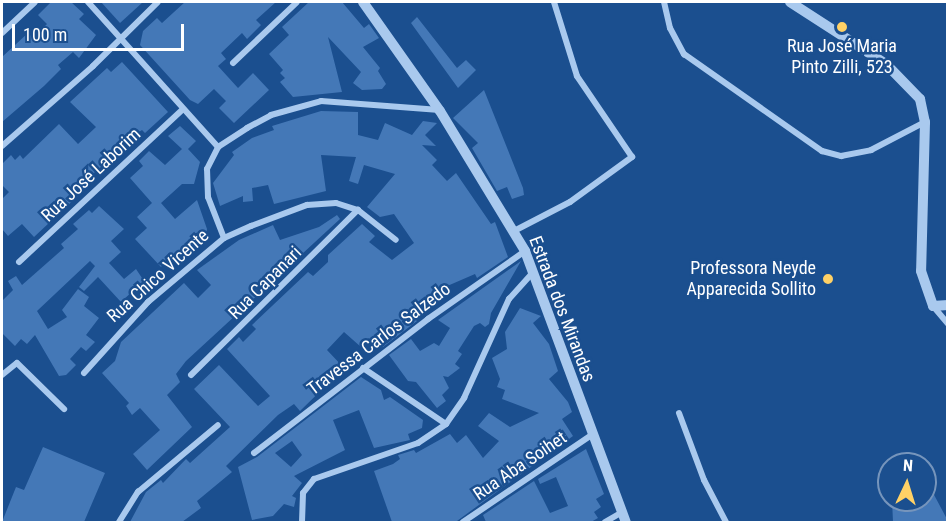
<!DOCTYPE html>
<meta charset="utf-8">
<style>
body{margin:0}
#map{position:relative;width:949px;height:524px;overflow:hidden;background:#1b4f8f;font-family:"Roboto Condensed",sans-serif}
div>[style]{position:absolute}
.building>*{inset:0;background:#4478b7}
.minor>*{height:6px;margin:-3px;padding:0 3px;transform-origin:3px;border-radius:3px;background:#a9c9ee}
.tertiary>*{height:10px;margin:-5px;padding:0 5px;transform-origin:5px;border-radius:5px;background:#a9c9ee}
.dots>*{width:16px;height:16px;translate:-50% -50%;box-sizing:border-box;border:3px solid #1b4f8f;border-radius:50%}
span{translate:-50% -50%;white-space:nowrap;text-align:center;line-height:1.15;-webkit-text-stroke:5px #1b4f8f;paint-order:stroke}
.poi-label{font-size:18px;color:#fff}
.right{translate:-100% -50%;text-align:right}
.street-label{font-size:18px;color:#fff}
.frame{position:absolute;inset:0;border:3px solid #fff;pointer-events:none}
.north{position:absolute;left:877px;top:452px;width:60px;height:60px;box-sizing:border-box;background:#1b4f8f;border:2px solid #7695bc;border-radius:50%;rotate:4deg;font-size:16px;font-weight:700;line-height:24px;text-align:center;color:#fff}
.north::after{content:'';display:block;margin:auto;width:21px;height:27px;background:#ffd166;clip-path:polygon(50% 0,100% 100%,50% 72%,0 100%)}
.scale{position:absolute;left:12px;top:24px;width:172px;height:27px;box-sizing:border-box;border:3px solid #fff;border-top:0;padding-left:8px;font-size:18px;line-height:21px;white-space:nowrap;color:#fff;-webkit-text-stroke:4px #1b4f8f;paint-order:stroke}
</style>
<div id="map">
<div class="building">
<i style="clip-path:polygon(51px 2px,71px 2px,84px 14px,79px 19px,96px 35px,79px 58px,73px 52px,58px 65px,61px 69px,44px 86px,2px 122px,2px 57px,28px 33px,33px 38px,47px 24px,38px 15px)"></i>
<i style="clip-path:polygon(101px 2px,143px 2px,120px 23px)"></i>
<i style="clip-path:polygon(185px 2px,276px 2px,256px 20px,261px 25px,247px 39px,242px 33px,221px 53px,226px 59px,218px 66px,238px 88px,253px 73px,269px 90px,234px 123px,219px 108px,226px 101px,214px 89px,198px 104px,190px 100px,140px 45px,143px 31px,157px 18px,162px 23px)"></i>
<i style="clip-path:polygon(309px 2px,342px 2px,364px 28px,369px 24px,379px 38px,363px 47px,380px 68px,378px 71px,386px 84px,382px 89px,362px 90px,353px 83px,361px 72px,328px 37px,342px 92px,293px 97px,280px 82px,285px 78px,280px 73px,283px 70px,269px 54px,289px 35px,282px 27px)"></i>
<i style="clip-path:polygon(417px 17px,457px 68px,466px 60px,476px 70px,458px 88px,411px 23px)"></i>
<i style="clip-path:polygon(122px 62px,168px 112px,145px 133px,142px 130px,130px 138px,116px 152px,120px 157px,105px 170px,102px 166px,95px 172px,77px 189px,81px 193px,34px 237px,22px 224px,8px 236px,2px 229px,2px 199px,9px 192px,2px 185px,2px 164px,11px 155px,15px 160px,20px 155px,23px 159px,59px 124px,78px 144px,96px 127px,70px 102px,107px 68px,111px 72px)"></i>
<i style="clip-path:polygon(484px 90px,523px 188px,524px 195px,512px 199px,507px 187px,497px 191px,472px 148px,478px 143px,453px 118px)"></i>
<i style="clip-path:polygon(321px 111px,358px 112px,358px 135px,378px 140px,385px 123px,412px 135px,423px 121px,437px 123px,425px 135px,436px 146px,422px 145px,437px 160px,432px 165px,447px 181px,456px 173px,491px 224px,495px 222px,508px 257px,477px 278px,475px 274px,438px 290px,440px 294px,412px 314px,417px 321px,383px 347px,377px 348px,369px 338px,361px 347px,344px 332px,327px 350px,344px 368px,300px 411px,294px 404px,278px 415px,226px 466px,232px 472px,197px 501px,201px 508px,182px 522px,130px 522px,146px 492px,161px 480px,163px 483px,186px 459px,190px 463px,230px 427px,194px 389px,219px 365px,258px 406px,270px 396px,227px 349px,239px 337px,243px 342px,256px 329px,252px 325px,308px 272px,313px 276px,328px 262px,328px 255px,362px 224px,375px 236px,369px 242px,392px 260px,414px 243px,394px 214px,380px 217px,367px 207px,395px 174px,364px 165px,358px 184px,349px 181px,356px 157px,321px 155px,326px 191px,274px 204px,268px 185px,252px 188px,253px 201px,243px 202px,243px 196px,220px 206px,213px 183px,234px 155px,232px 152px,252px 138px,274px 130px,272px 126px)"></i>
<i style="clip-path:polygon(180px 126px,196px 141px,188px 149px,200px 162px,194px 184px,182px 184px,161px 203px,175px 219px,197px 200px,207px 229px,206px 235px,170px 268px,165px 262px,161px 267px,135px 239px,147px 228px,137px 217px,152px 203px,130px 178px,143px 166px,139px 161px,149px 151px,165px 165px,182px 149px,168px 136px)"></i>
<i style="clip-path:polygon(99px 206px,124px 229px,111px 241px,121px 252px,109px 263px,124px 279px,136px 269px,148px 287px,140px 294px,135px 289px,121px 302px,98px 277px,84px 291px,79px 287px,95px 266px,90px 261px,37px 311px,48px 329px,67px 317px,62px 310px,78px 289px,89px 297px,84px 306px,99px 318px,86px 335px,95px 342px,86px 351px,81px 347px,70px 359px,76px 365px,66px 375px,59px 376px,35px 335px,27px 344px,21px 339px,15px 346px,2px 333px,2px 301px,13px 290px,8px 281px,16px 276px,22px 285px,64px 248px,61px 244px,78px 229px,73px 224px,89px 210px,92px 213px)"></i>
<i style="clip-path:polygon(337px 215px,340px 219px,186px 361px,176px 374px,180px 382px,167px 395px,192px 427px,147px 470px,133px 454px,160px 430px,140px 408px,132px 415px,126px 406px,129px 403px,102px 373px,115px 361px,121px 342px,184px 283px,198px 298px,211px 285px,197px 270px,239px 240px,273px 225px,280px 240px,319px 227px)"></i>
<i style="clip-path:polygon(521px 261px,491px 313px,489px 324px,485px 327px,480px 323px,474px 326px,458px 351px,462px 354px,455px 364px,460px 368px,448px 377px,443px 376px,449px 388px,442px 395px,446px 401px,437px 408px,416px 382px,408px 381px,389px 355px,411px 339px,420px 351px,434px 343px,439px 346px,450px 328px,438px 320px)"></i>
<i style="clip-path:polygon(520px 308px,541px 316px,533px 323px,549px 344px,558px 371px,549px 379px,568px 402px,572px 412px,562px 419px,573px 436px,457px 521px,392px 522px,374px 471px,393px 464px,400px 459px,398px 455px,414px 450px,416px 453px,450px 434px,457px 443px,466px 435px,483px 458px,499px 441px,478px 426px,489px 413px,510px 427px,539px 413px,502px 399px,505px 390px,497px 387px,500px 379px,492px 358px,507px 349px,505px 332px)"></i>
<i style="clip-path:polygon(evenodd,361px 377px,381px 390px,384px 400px,390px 397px,423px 420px,422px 428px,408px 434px,410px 440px,374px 448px,359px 410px,333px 420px,345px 450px,294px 476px,302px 483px,292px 496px,296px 498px,294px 507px,284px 504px,273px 516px,252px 520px,238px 467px,257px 457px,361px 377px,292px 441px,302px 455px,291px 467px,275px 453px,292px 441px)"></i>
<i style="clip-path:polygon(43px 447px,105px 473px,84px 522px,2px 522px,16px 487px,24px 490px)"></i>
<i style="clip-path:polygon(586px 449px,604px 494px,596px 499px,601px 507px,594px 512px,598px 518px,591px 522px,486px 522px,483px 515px,534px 481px,550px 513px,568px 506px,556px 477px,540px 484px,538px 479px)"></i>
<i style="clip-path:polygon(932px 491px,948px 521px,893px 522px,892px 500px,925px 500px,925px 492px)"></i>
</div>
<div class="minor">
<i style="left:88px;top:2px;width:195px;rotate:48.1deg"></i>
<i style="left:664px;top:2px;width:27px;rotate:77deg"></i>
<i style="left:670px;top:28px;width:30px;rotate:62deg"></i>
<i style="left:684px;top:54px;width:169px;rotate:35.1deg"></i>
<i style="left:822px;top:151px;width:20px;rotate:15deg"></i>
<i style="left:841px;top:156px;width:31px;rotate:-11deg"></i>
<i style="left:871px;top:150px;width:61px;rotate:-27.4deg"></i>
<i style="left:2px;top:33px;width:45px;rotate:-43.2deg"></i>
<i style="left:233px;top:63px;width:88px;rotate:-43.6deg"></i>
<i style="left:2px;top:146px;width:121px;rotate:-41.3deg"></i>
<i style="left:93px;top:66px;width:91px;rotate:-44.6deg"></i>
<i style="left:514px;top:231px;width:63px;rotate:-27.4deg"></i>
<i style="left:570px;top:202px;width:77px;rotate:-36deg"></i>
<i style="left:632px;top:157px;width:98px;rotate:-124.2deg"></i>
<i style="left:577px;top:76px;width:77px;rotate:-107.3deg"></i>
<i style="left:224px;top:238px;width:44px;rotate:-111.3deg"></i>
<i style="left:208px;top:197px;width:28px;rotate:-92deg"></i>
<i style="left:207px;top:169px;width:25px;rotate:-63deg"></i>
<i style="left:218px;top:147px;width:35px;rotate:-33deg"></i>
<i style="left:247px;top:128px;width:27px;rotate:-28deg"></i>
<i style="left:271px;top:115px;width:52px;rotate:-15.6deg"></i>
<i style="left:321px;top:101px;width:119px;rotate:4.3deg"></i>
<i style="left:19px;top:262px;width:224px;rotate:-43deg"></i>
<i style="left:933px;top:306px;width:23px;rotate:50deg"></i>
<i style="left:363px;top:368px;width:100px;rotate:34deg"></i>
<i style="left:84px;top:373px;width:96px;rotate:-48deg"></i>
<i style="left:148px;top:302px;width:99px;rotate:-40.1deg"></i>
<i style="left:224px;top:238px;width:30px;rotate:-24deg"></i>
<i style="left:251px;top:226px;width:60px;rotate:-20.6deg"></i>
<i style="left:307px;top:205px;width:29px;rotate:-4deg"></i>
<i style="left:336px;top:203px;width:23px;rotate:18deg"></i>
<i style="left:358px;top:210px;width:48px;rotate:38.3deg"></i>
<i style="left:2px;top:375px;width:19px;rotate:-39deg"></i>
<i style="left:17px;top:363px;width:66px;rotate:44.4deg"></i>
<i style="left:191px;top:375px;width:235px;rotate:-44.7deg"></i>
<i style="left:679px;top:413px;width:72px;rotate:69.5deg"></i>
<i style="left:704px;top:480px;width:47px;rotate:62.4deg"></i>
<i style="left:254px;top:453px;width:220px;rotate:-37.6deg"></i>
<i style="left:428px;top:319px;width:118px;rotate:-35deg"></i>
<i style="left:119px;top:522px;width:36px;rotate:-58deg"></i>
<i style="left:138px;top:492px;width:104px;rotate:-39.9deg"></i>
<i style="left:302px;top:522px;width:29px;rotate:-88deg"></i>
<i style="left:303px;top:493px;width:18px;rotate:-52deg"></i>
<i style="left:314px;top:479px;width:110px;rotate:-19.1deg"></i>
<i style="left:418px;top:443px;width:34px;rotate:-34deg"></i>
<i style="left:446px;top:424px;width:32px;rotate:-55deg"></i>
<i style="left:464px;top:398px;width:109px;rotate:-65.6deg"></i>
<i style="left:509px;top:299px;width:36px;rotate:-48deg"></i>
<i style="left:463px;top:522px;width:157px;rotate:-34.1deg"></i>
<i style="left:605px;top:522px;width:20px;rotate:-30deg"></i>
</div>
<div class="tertiary">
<i style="left:363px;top:2px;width:133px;rotate:54.8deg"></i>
<i style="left:440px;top:111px;width:164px;rotate:58.7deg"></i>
<i style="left:525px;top:251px;width:289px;rotate:69.6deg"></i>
<i style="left:790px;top:2px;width:114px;rotate:32.9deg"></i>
<i style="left:886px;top:64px;width:49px;rotate:45.8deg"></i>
<i style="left:920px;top:99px;width:24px;rotate:78deg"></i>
<i style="left:925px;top:122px;width:149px;rotate:91.5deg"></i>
<i style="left:921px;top:271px;width:37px;rotate:71deg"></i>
<i style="left:933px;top:306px;width:15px;rotate:-4deg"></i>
</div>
<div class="dots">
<i style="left:842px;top:27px;background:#ffd166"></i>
<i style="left:828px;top:279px;background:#ffd166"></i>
</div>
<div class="poi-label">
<span style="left:842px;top:57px">Rua José Maria<br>Pinto Zilli, 523</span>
<span class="right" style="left:816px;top:279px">Professora Neyde<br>Apparecida Sollito</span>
</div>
<div class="street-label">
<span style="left:91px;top:175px;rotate:-43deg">Rua José Laborim</span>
<span style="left:158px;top:276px;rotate:-42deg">Rua Chico Vicente</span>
<span style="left:265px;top:283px;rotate:-45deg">Rua Capanari</span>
<span style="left:562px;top:309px;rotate:69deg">Estrada dos Mirandas</span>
<span style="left:379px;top:339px;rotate:-37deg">Travessa Carlos Salzedo</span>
<span style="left:520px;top:466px;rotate:-34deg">Rua Aba Soihet</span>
</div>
<div class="frame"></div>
<div class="north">N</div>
<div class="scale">100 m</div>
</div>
